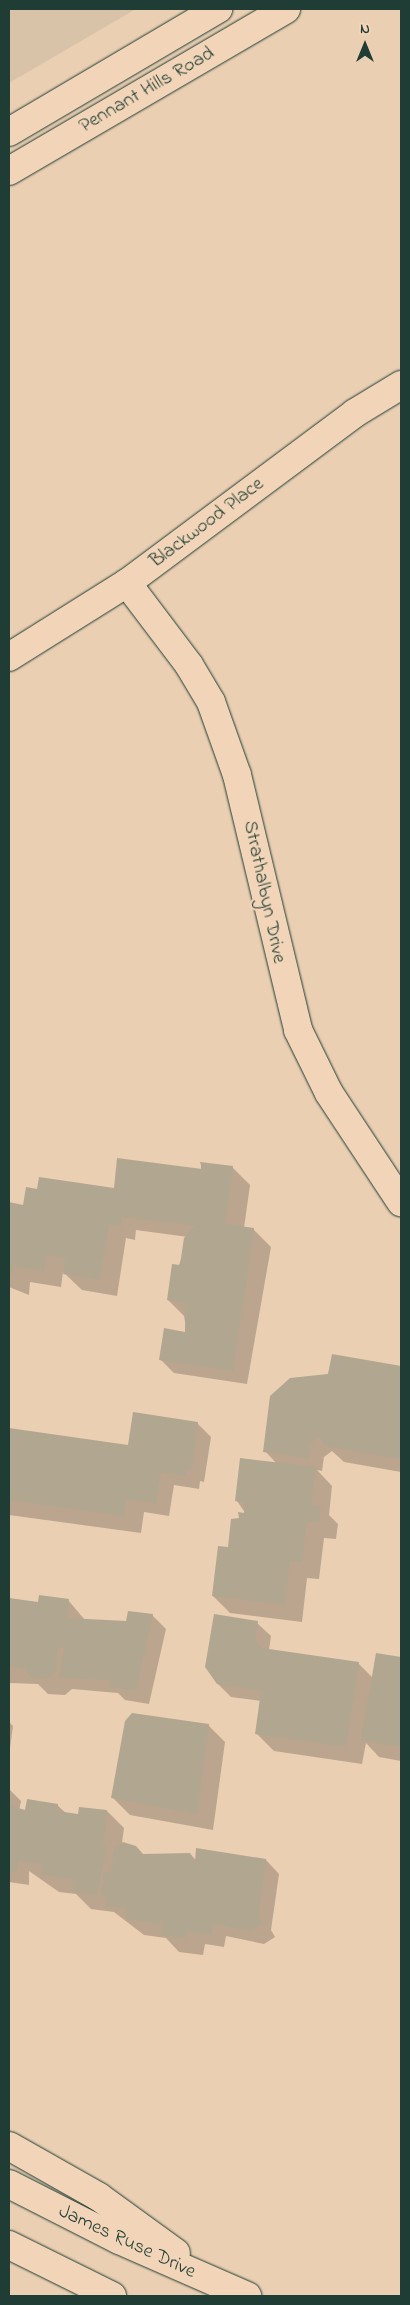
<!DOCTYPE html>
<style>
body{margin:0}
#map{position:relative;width:410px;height:2305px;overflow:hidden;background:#eacfb3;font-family:"Indie Flower",sans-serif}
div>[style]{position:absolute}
.built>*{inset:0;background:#d9c3a8}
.shadow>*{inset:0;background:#0003}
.building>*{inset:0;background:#b1a690}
.roads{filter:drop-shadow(0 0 1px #1f3d34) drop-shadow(0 0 1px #1f3d34)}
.minor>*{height:28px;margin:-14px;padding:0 14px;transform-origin:14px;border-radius:14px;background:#f2d5b8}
.highway>*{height:28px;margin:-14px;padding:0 14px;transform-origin:14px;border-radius:14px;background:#f2d5b8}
span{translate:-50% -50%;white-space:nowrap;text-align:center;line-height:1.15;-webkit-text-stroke:4px #f2d5b8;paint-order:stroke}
.street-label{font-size:20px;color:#1f3d34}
.frame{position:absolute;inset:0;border:10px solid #1f3d34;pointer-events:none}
.north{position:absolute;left:340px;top:20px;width:50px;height:50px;-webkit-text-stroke:4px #f2d5b8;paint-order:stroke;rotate:0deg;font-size:14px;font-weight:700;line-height:20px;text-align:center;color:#1f3d34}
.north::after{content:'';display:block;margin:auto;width:18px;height:22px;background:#1f3d34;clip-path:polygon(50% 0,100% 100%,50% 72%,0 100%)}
</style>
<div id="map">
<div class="built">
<i style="clip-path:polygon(9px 9px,136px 9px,9px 83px)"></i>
</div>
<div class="shadow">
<i style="clip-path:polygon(201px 1163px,233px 1168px,250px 1185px,244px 1228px,254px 1230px,271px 1247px,247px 1384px,174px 1373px,160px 1359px,187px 1333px,184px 1316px,168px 1300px,188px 1237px,136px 1230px,135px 1240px,126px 1238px,117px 1296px,82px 1290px,63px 1272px,61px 1287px,30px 1282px,29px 1295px,9px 1287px,9px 1204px,24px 1206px,38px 1190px,115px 1190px,201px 1170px)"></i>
<i style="clip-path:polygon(333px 1356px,401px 1367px,401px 1472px,344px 1462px,332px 1451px,324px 1457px,322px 1471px,317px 1470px,332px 1486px,329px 1515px,338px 1524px,336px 1539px,324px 1538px,319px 1579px,307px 1578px,302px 1622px,230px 1613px,213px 1596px,246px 1514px,237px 1501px,277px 1464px,265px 1451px,328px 1375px)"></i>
<i style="clip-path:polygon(197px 1423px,211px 1437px,204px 1482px,200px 1481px,199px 1489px,174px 1485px,169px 1516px,144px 1512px,141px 1533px,9px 1515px,9px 1429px,129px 1446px)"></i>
<i style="clip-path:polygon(9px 1600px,39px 1604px,68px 1600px,85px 1620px,127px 1623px,152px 1615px,166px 1629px,149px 1704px,125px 1700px,118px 1693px,72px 1689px,65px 1695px,48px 1694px,38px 1684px,9px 1683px)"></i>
<i style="clip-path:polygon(257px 1623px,271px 1636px,269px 1650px,358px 1663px,373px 1678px,377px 1654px,401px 1659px,401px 1761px,379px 1757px,366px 1743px,362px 1764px,274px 1751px,257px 1734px,261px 1701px,231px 1697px,217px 1683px)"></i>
<i style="clip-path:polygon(9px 1722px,13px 1726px,10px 1748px,9px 1748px)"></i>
<i style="clip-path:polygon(208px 1725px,225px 1742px,213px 1830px,130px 1815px,113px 1798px)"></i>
<i style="clip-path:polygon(9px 1789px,21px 1801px,19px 1811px,57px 1805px,67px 1814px,79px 1816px,107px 1811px,124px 1828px,122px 1843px,144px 1856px,190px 1854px,196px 1860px,266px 1860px,279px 1874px,271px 1930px,275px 1937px,264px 1944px,226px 1936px,224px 1947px,205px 1944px,203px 1955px,179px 1952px,166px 1938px,144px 1935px,114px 1912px,91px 1909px,76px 1894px,59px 1892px,29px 1871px,29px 1885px,9px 1882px)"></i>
</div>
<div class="building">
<i style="clip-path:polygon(117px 1158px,202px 1169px,200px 1162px,233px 1166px,225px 1224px,254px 1228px,233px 1371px,159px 1360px,164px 1328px,185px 1332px,185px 1303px,167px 1300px,172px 1264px,180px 1265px,184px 1238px,195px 1226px,122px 1217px,121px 1227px,109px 1225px,100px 1280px,63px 1274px,65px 1258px,46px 1255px,44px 1271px,14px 1266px,9px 1278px,9px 1202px,23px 1205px,26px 1187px,37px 1189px,39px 1177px,114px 1188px)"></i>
<i style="clip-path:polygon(332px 1354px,401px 1366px,401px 1459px,325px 1446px,319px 1437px,311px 1443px,309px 1458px,263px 1452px,270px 1396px,290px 1378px,328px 1374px)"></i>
<i style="clip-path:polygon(133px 1412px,198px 1422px,191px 1470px,187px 1469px,186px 1476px,161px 1472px,156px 1503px,126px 1499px,124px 1516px,9px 1500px,9px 1428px,128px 1445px)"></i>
<i style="clip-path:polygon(240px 1458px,316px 1467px,311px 1505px,321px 1506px,319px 1523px,307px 1522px,302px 1562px,290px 1561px,285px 1605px,212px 1596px,218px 1546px,228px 1547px,231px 1519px,239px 1518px,238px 1512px,244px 1513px,245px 1503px,235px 1501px)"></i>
<i style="clip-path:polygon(39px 1595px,69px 1599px,67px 1618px,126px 1621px,128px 1611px,153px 1614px,136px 1691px,110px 1687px,111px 1680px,59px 1678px,64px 1648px,58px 1647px,55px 1674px,47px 1678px,30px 1677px,24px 1668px,9px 1666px,9px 1598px,38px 1602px)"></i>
<i style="clip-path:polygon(214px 1614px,258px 1621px,255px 1640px,262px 1648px,359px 1662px,346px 1747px,255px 1734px,261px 1691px,217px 1684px,205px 1667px)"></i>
<i style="clip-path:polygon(376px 1653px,401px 1657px,401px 1747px,361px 1740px)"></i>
<i style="clip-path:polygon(132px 1713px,209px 1724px,197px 1814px,111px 1798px,125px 1721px)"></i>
<i style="clip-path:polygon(27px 1799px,58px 1804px,57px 1811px,78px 1814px,79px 1807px,107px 1810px,103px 1847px,107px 1847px,97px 1895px,72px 1892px,74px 1879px,41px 1875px,42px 1864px,18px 1861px,16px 1872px,9px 1871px,9px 1805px,25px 1810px)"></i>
<i style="clip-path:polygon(123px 1842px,136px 1846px,143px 1854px,190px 1853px,195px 1861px,196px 1848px,266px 1859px,258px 1916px,262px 1923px,250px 1931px,213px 1924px,211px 1934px,187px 1931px,186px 1938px,161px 1935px,163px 1924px,126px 1919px,127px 1909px,106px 1906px,107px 1896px,101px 1895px,104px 1872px,111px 1873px,114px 1849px)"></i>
</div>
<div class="roads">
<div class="minor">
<i style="left:127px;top:583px;width:103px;rotate:52.9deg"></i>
<i style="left:189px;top:665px;width:43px;rotate:59.3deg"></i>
<i style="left:211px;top:702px;width:77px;rotate:70.4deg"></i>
<i style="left:237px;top:775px;width:262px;rotate:76.5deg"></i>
<i style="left:298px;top:1030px;width:70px;rotate:63.8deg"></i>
<i style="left:329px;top:1093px;width:131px;rotate:56.6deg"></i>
<i style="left:9px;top:657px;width:139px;rotate:-32.1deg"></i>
<i style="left:127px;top:583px;width:284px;rotate:-36.7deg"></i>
<i style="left:355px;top:413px;width:54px;rotate:-31.3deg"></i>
</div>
<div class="highway">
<i style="left:9px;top:132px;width:243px;rotate:-30.5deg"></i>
<i style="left:9px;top:171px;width:321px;rotate:-30.3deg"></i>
<i style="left:9px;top:2146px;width:103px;rotate:29.5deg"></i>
<i style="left:99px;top:2197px;width:95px;rotate:36deg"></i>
<i style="left:9px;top:2184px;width:123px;rotate:27deg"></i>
<i style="left:119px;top:2240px;width:140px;rotate:23.6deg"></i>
<i style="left:9px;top:2245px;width:115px;rotate:26.3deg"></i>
</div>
</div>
<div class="street-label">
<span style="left:147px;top:90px;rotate:-30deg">Pennant Hills Road</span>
<span style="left:207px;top:523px;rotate:-37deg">Blackwood Place</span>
<span style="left:264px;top:892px;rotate:78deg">Strathalbyn Drive</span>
<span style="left:127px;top:2242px;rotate:25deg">James Ruse Drive</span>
</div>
<div class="frame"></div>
<div class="north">N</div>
</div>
